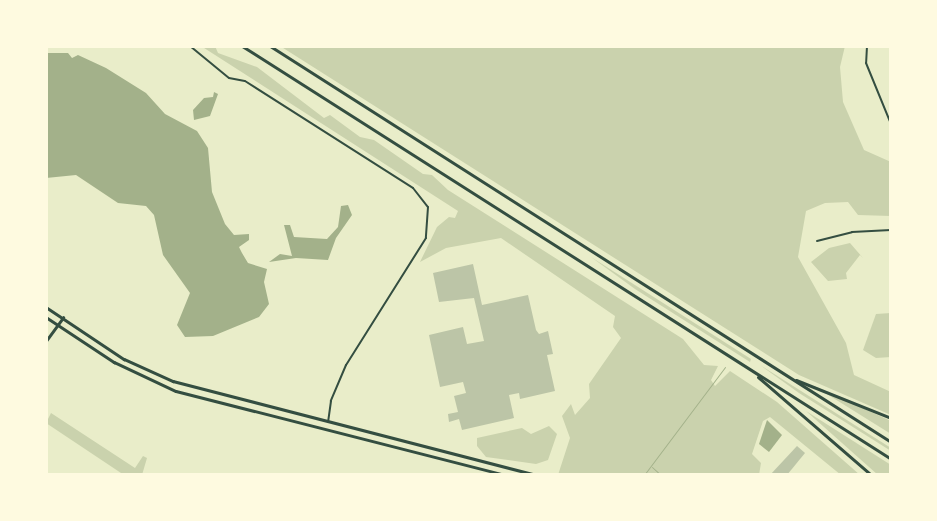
<!DOCTYPE html>
<style>
body{margin:0}
#map{position:relative;width:937px;height:521px;overflow:hidden;background:#e9edc9;font-family:"Alegreya Sans",sans-serif}
div>[style]{position:absolute}
.green>*{inset:0;background:#cad2ad}
.water>*{inset:0;background:#a3b18a}
.stream>*{height:1px;margin:-0.5px;padding:0 0.5px;transform-origin:0.5px;border-radius:0.5px;background:#a3b18a}
.building>*{inset:0;background:#bcc5a7}
.minor>*{height:2px;margin:-1px;padding:0 1px;transform-origin:1px;border-radius:1px;background:#344e41}
.tertiary>*{height:2.5px;margin:-1.25px;padding:0 1.25px;transform-origin:1.25px;border-radius:1.25px;background:#344e41}
.motorway>*{height:3px;margin:-1.5px;padding:0 1.5px;transform-origin:1.5px;border-radius:1.5px;background:#344e41}
span{translate:-50% -50%;white-space:nowrap;text-align:center;line-height:1.15;-webkit-text-stroke:5px #fefae0;paint-order:stroke}
.frame{position:absolute;inset:0;border:48px solid #fefae0;pointer-events:none}
</style>
<div id="map">
<div class="green">
<i style="clip-path:polygon(201px 46px,215px 46px,218px 53px,257px 67px,324px 118px,330px 115px,360px 137px,374px 140px,423px 174px,432px 175px,448px 190px,683px 339px,704px 365px,718px 366px,711px 380px,715px 386px,730px 371px,777px 402px,860px 475px,841px 475px,770px 417px,763px 421px,752px 454px,761px 463px,759px 475px,558px 475px,570px 438px,562px 416px,571px 404px,575px 415px,590px 398px,589px 384px,621px 338px,613px 327px,615px 316px,501px 238px,446px 248px,420px 262px,437px 227px,449px 217px,455px 218px,458px 211px)"></i>
<i style="clip-path:polygon(280px 46px,845px 46px,840px 67px,843px 102px,864px 150px,891px 162px,891px 216px,858px 215px,848px 202px,825px 203px,806px 211px,798px 257px,846px 343px,854px 375px,891px 392px,891px 415px,799px 375px)"></i>
<i style="clip-path:polygon(850px 243px,863px 258px,860px 255px,846px 273px,847px 279px,828px 281px,811px 262px,829px 248px)"></i>
<i style="clip-path:polygon(591px 257px,751px 359px,750px 362px,635px 289px)"></i>
<i style="clip-path:polygon(891px 313px,891px 357px,876px 358px,863px 350px,876px 314px)"></i>
<i style="clip-path:polygon(760px 365px,891px 448px,891px 451px,799px 393px)"></i>
<i style="clip-path:polygon(814px 386px,891px 421px,891px 434px)"></i>
<i style="clip-path:polygon(806px 411px,891px 465px,891px 475px,878px 475px)"></i>
<i style="clip-path:polygon(51px 413px,135px 468px,143px 456px,147px 458px,142px 475px,124px 475px,46px 423px)"></i>
<i style="clip-path:polygon(549px 426px,557px 434px,548px 460px,536px 464px,486px 457px,477px 446px,477px 438px,522px 428px,531px 434px)"></i>
</div>
<div class="water">
<i style="clip-path:polygon(46px 53px,68px 53px,72px 58px,78px 55px,106px 68px,146px 93px,165px 114px,197px 131px,208px 148px,212px 192px,225px 224px,234px 235px,249px 234px,249px 240px,239px 247px,242px 253px,248px 263px,267px 269px,264px 282px,269px 304px,259px 317px,213px 336px,185px 337px,177px 325px,190px 293px,163px 255px,154px 215px,146px 206px,118px 203px,76px 175px,46px 178px)"></i>
<i style="clip-path:polygon(214px 92px,218px 94px,210px 116px,194px 120px,193px 110px,204px 98px,213px 97px)"></i>
<i style="clip-path:polygon(341px 206px,348px 205px,352px 215px,336px 238px,328px 260px,296px 258px,269px 262px,280px 254px,292px 256px,284px 225px,290px 225px,294px 237px,327px 239px,338px 227px)"></i>
<i style="clip-path:polygon(767px 420px,782px 435px,769px 452px,759px 444px)"></i>
</div>
<div class="stream">
<i style="left:652px;top:467px;width:12px;rotate:42deg"></i>
<i style="left:644px;top:475px;width:135px;rotate:-53.1deg"></i>
</div>
<div class="building">
<i style="clip-path:polygon(473px 264px,482px 305px,528px 295px,536px 330px,539px 334px,548px 331px,553px 354px,547px 355px,555px 391px,520px 399px,519px 393px,509px 395px,514px 418px,462px 430px,459px 419px,449px 422px,448px 414px,458px 412px,454px 396px,466px 393px,463px 382px,440px 387px,429px 335px,463px 327px,467px 344px,484px 341px,474px 298px,439px 302px,433px 273px)"></i>
<i style="clip-path:polygon(797px 446px,805px 453px,787px 475px,770px 475px)"></i>
</div>
<div class="minor">
<i style="left:190px;top:46px;width:50px;rotate:39.4deg"></i>
<i style="left:229px;top:78px;width:16px;rotate:11deg"></i>
<i style="left:245px;top:81px;width:199px;rotate:32.5deg"></i>
<i style="left:413px;top:188px;width:24px;rotate:52deg"></i>
<i style="left:428px;top:207px;width:31px;rotate:94deg"></i>
<i style="left:426px;top:238px;width:150px;rotate:122.2deg"></i>
<i style="left:346px;top:365px;width:39px;rotate:113deg"></i>
<i style="left:331px;top:401px;width:21px;rotate:98deg"></i>
<i style="left:867px;top:46px;width:17px;rotate:93deg"></i>
<i style="left:866px;top:63px;width:66px;rotate:67.7deg"></i>
<i style="left:817px;top:241px;width:36px;rotate:-14deg"></i>
<i style="left:852px;top:232px;width:39px;rotate:-3deg"></i>
</div>
<div class="tertiary">
<i style="left:46px;top:307px;width:94px;rotate:33.7deg"></i>
<i style="left:124px;top:359px;width:54px;rotate:24.2deg"></i>
<i style="left:173px;top:381px;width:376px;rotate:14.5deg"></i>
<i style="left:46px;top:317px;width:82px;rotate:33.5deg"></i>
<i style="left:114px;top:362px;width:68px;rotate:25.1deg"></i>
<i style="left:176px;top:391px;width:340px;rotate:14.3deg"></i>
<i style="left:46px;top:341px;width:29px;rotate:-54deg"></i>
</div>
<div class="motorway">
<i style="left:242px;top:46px;width:769px;rotate:32.47deg"></i>
<i style="left:270px;top:46px;width:737px;rotate:32.52deg"></i>
<i style="left:758px;top:377px;width:150px;rotate:40.9deg"></i>
<i style="left:796px;top:380px;width:102px;rotate:21.8deg"></i>
</div>
<div class="frame"></div>
</div>
